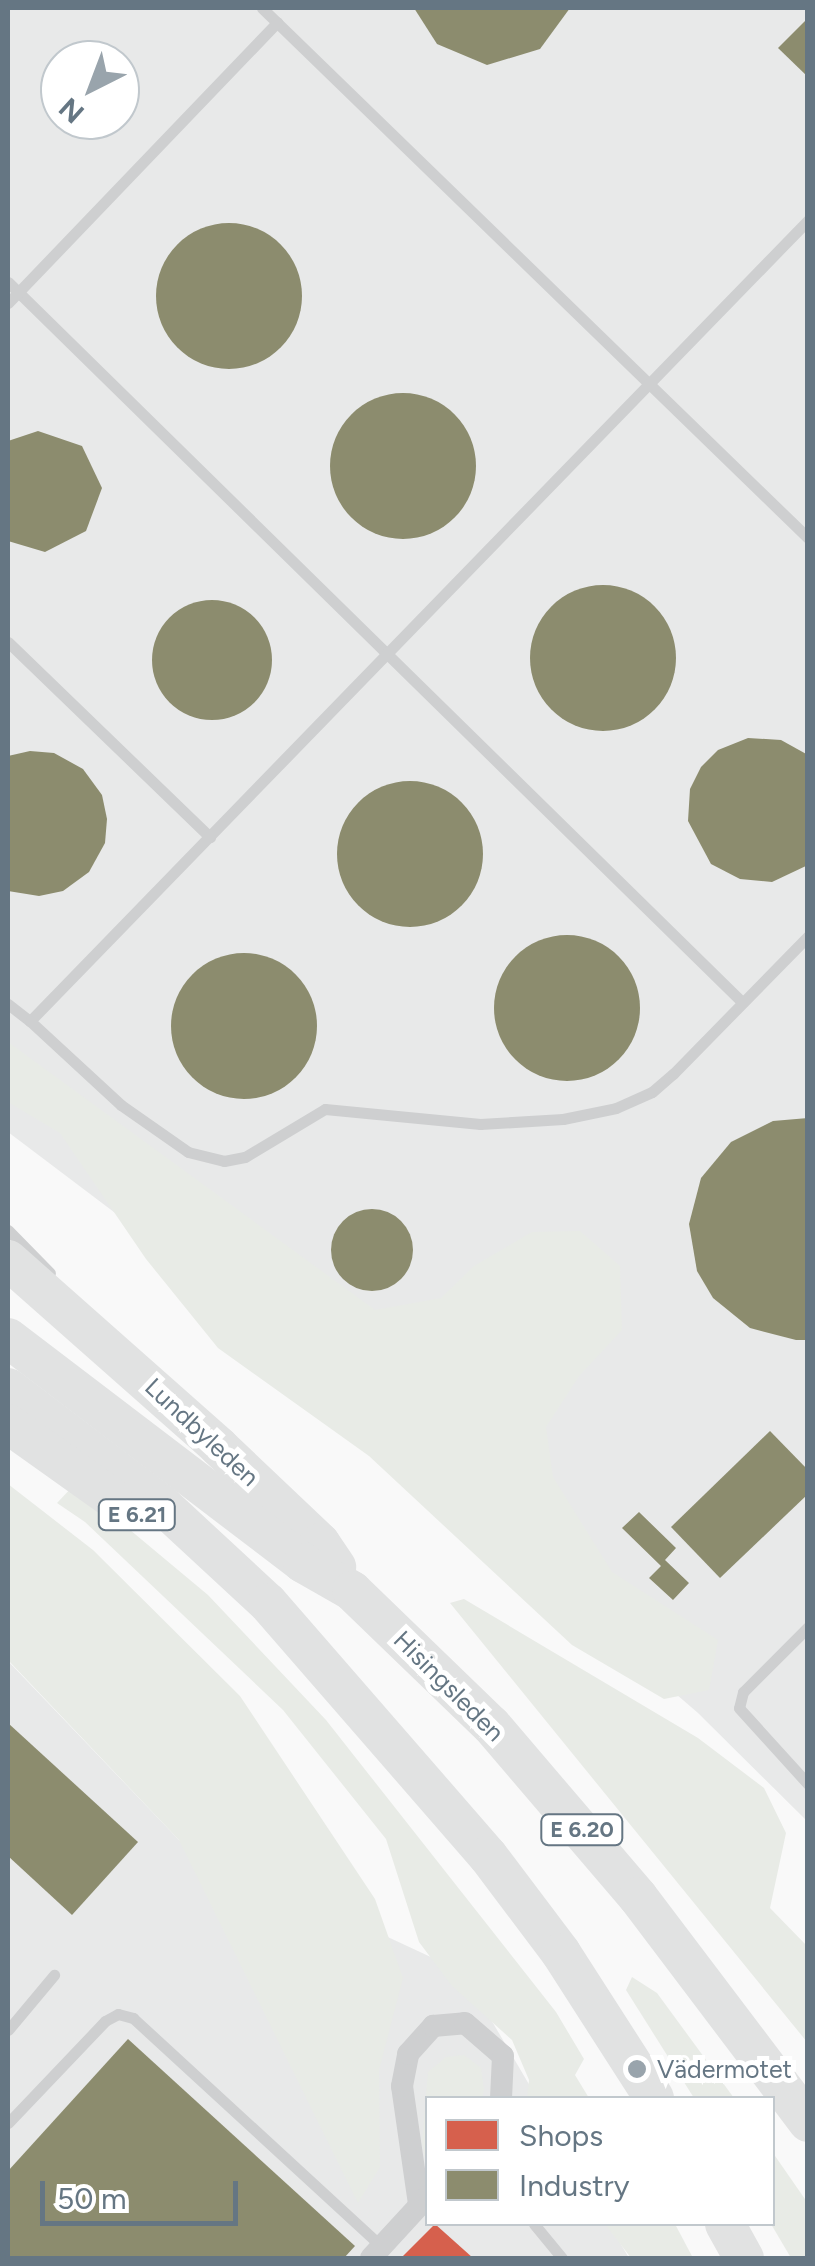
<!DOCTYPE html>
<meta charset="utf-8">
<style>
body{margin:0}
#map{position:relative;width:815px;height:2266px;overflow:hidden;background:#f9f9f9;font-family:Figtree,sans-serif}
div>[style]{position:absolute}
.built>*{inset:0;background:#e8e9e9}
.green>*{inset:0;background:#e8ebe6}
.shops>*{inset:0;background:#d6604d}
.industry>*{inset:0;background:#8c8c6e}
.round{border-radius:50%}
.lane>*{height:11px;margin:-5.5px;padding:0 5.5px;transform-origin:5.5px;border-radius:5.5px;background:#cecfd0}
.street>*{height:22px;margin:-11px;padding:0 11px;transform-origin:11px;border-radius:11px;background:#cecfd0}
.highway>*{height:40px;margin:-20px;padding:0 20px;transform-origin:20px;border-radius:20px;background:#e1e2e2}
.dots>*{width:28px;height:28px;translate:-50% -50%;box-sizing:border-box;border:5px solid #fff;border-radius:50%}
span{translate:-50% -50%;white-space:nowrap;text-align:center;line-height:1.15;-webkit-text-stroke:10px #fff;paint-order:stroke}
.shield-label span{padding:2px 8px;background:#fff;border:2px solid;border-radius:8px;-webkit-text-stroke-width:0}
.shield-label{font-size:22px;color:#657683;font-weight:700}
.street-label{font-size:25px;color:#657683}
.poi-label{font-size:25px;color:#657683}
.left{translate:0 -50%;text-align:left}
.frame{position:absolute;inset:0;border:10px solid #657683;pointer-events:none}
.legend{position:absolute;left:425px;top:2096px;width:350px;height:130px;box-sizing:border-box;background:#fff;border:2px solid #c1c8cd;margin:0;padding:12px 18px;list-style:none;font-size:30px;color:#657683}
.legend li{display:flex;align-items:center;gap:20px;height:50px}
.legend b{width:50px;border:2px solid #c1c8cd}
.north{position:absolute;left:40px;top:40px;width:100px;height:100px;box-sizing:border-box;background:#fff;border:2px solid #c1c8cd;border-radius:50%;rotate:222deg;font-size:28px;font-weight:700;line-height:40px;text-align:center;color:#657683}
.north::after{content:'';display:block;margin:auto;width:35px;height:45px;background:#99a4ac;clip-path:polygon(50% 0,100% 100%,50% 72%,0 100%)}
.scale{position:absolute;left:40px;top:2181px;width:198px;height:45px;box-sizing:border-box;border:5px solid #657683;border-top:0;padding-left:12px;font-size:30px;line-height:35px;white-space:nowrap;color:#657683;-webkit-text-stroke:8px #fff;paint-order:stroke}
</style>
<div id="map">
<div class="built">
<i style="clip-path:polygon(evenodd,8px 8px,807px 8px,807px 1821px,698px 1713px,143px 1234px,8px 1132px,8px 8px,60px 60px,120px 60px,120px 120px,60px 120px,60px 60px)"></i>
<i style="clip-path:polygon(8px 1661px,179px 1840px,463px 1972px,537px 2098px,428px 2098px,428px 2224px,609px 2224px,629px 2258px,8px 2258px)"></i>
</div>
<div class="green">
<i style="clip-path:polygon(8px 1042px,375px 1310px,441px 1298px,474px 1266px,532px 1232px,580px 1231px,620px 1266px,622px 1330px,579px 1376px,546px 1427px,553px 1477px,612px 1572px,718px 1640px,709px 1690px,664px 1699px,572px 1645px,369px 1456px,218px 1348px,146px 1259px,60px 1133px,8px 1102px)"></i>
<i style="clip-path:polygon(8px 1484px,93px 1550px,240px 1696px,375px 1899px,403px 1978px,379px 2070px,380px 2167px,358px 2203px,179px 1840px,8px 1660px)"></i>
<i style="clip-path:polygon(75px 1484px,208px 1595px,326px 1720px,556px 2012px,584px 2059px,575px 2075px,589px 2098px,527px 2098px,529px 2080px,512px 2040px,452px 1986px,419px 1942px,386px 1839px,283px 1710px,85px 1522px,57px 1503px)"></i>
<i style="clip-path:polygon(464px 1599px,698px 1738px,764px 1788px,786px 1833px,770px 1908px,807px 1946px,807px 2042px,450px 1603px)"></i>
<i style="clip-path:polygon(632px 1977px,657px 1993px,734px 2098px,694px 2098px,626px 1990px)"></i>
<i style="clip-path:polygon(464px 2055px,481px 2068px,484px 2090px,482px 2098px,428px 2098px,427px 2167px,422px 2143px,428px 2072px,446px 2057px)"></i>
<i style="clip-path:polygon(773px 2153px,807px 2202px,807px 2258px,791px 2258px,771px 2224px)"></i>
<i style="clip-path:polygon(605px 2224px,675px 2224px,693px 2258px,631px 2258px)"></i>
</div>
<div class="shops">
<i style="clip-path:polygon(435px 2224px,473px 2258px,401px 2258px)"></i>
</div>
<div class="industry">
<i style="clip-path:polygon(414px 8px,570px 8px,540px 49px,487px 65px,437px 44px)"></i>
<i style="clip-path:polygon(808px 18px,808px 77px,778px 48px)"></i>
<i class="round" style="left:156px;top:223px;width:146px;height:146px"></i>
<i class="round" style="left:330px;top:393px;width:146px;height:146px"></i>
<i style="clip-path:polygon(38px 431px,82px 446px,102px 488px,86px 531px,45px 552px,8px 541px,8px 441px)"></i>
<i class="round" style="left:530px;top:585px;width:146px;height:146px"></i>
<i class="round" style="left:152px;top:600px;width:120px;height:120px"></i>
<i style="clip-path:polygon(748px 738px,781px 740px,808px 755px,808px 865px,772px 882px,740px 879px,711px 864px,688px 821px,690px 789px,701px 767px,718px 750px)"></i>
<i style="clip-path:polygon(30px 751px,54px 753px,83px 769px,102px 795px,107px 819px,105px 843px,89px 872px,63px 891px,39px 896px,8px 891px,8px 756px)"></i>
<i class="round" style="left:337px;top:781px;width:146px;height:146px"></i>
<i class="round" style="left:494px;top:935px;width:146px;height:146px"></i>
<i class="round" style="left:171px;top:953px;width:146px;height:146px"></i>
<i style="clip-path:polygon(808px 1118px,808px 1340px,796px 1340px,750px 1328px,713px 1298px,697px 1271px,689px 1224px,701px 1178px,731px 1142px,773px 1121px)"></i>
<i class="round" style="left:331px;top:1209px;width:82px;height:82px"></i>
<i style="clip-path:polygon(770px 1431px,808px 1470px,808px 1494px,720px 1578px,671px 1527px)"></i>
<i style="clip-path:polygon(639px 1512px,676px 1548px,665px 1560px,689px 1583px,673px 1600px,649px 1578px,661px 1566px,622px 1528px)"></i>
<i style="clip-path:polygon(8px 1723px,138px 1842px,72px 1915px,8px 1856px)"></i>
<i style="clip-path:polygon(128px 2039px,355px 2246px,344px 2258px,8px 2258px,8px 2171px)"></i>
</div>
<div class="lane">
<i style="left:262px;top:8px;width:761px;rotate:44.15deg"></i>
<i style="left:8px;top:282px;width:1027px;rotate:44.45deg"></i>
<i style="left:8px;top:303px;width:389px;rotate:-46.2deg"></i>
<i style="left:8px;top:642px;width:281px;rotate:44deg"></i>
<i style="left:8px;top:1004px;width:28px;rotate:38deg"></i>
<i style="left:30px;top:1021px;width:1117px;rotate:-45.83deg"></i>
<i style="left:30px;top:1021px;width:124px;rotate:42.7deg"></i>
<i style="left:121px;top:1105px;width:82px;rotate:35deg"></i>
<i style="left:188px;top:1152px;width:37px;rotate:14deg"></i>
<i style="left:224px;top:1161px;width:21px;rotate:-11deg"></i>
<i style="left:245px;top:1157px;width:93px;rotate:-31deg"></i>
<i style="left:325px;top:1109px;width:156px;rotate:5.5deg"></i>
<i style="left:480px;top:1124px;width:83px;rotate:-3.4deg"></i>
<i style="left:563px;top:1119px;width:54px;rotate:-11.7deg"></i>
<i style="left:616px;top:1108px;width:39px;rotate:-24deg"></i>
<i style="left:652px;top:1092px;width:28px;rotate:-41deg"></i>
<i style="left:673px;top:1074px;width:193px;rotate:-45.6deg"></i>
<i style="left:8px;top:1230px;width:60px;rotate:45.7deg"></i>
<i style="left:808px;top:1627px;width:92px;rotate:135deg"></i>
<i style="left:743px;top:1692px;width:16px;rotate:104deg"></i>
<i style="left:739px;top:1708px;width:103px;rotate:47.8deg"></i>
<i style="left:8px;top:2030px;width:72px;rotate:-50.1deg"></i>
<i style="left:8px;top:2123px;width:141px;rotate:-46.4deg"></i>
<i style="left:105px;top:2021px;width:15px;rotate:-28deg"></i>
<i style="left:118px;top:2014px;width:16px;rotate:15deg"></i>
<i style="left:133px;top:2018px;width:338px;rotate:42.6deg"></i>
<i style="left:534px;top:2224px;width:44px;rotate:50.5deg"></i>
</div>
<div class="street">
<i style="left:419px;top:2204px;width:119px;rotate:-98.2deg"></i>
<i style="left:402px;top:2086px;width:33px;rotate:-79deg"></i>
<i style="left:408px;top:2054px;width:38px;rotate:-48deg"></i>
<i style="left:433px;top:2026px;width:32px;rotate:-5deg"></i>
<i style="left:465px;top:2023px;width:50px;rotate:41deg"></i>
<i style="left:503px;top:2056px;width:42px;rotate:92.7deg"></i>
<i style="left:371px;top:2258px;width:84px;rotate:-47.4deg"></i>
</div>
<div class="highway">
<i style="left:8px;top:1260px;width:282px;rotate:41.5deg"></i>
<i style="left:219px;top:1447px;width:139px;rotate:43.5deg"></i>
<i style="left:320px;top:1543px;width:29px;rotate:56deg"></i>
<i style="left:8px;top:1338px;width:371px;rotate:37.3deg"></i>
<i style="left:303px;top:1563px;width:56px;rotate:29.7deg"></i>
<i style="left:352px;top:1591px;width:193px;rotate:44deg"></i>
<i style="left:491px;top:1725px;width:226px;rotate:49.5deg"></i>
<i style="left:638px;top:1897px;width:282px;rotate:52.9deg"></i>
<i style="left:8px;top:1388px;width:193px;rotate:37.2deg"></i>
<i style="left:162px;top:1505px;width:144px;rotate:42.8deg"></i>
<i style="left:268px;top:1603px;width:335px;rotate:49deg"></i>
<i style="left:488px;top:1856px;width:121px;rotate:53deg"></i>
<i style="left:561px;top:1953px;width:172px;rotate:57.3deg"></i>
<i style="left:8px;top:1424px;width:128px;rotate:35.4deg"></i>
<i style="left:725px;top:2224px;width:39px;rotate:61deg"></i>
</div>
<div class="dots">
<i style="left:637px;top:2069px;background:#99a4ac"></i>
</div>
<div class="shield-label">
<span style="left:137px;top:1515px">E 6.21</span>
<span style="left:582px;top:1830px">E 6.20</span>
</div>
<div class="street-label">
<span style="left:202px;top:1432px;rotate:43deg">Lundbyleden</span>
<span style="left:449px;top:1686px;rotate:45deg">Hisingsleden</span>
</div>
<div class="poi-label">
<span class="left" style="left:657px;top:2069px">Vädermotet</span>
</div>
<div class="frame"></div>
<ul class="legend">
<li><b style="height:28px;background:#d6604d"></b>Shops</li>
<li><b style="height:28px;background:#8c8c6e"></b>Industry</li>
</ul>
<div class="north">N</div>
<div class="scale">50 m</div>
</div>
